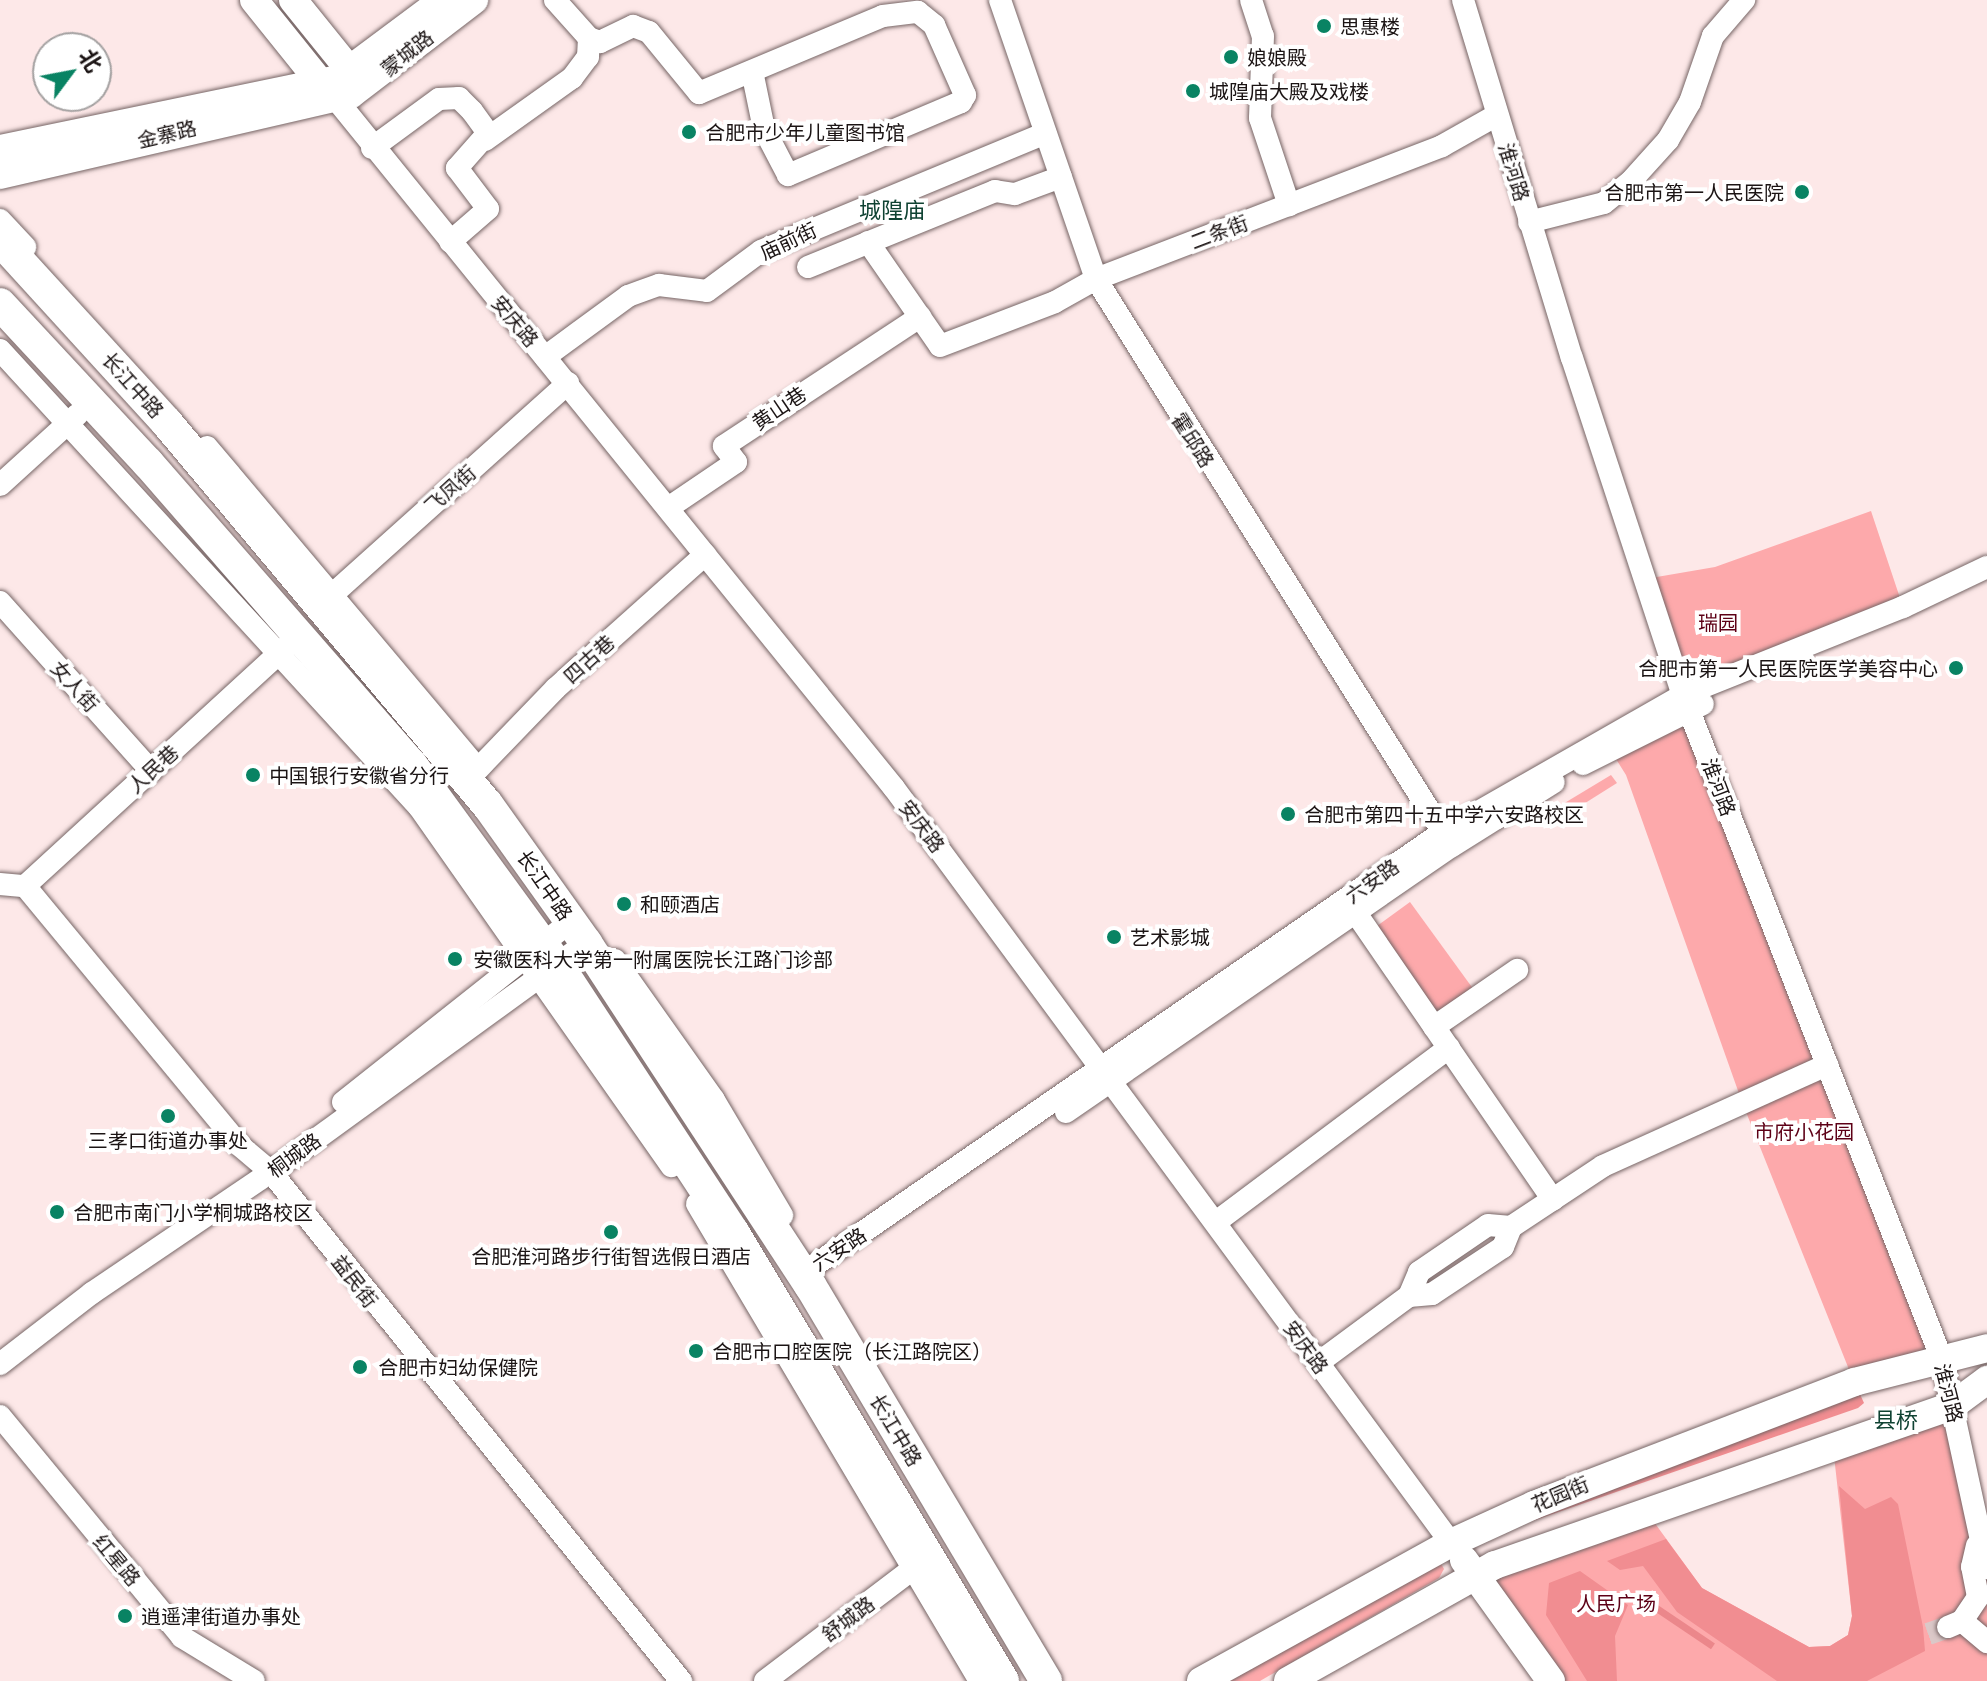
<!DOCTYPE html>
<meta charset="utf-8">
<style>
body{margin:0}
#map{position:relative;width:1987px;height:1681px;overflow:hidden;background:#fde8e8;font-family:Mulish,"Noto Sans SC",sans-serif}
div>[style]{position:absolute}
.green>*{inset:0;background:#fda9ab;transform-origin:0 0}
.forest>*{inset:0;background:#f18d91}
.water>*{inset:0;background:#eb878b;transform-origin:0 0}
.minor-tunnel>*{height:22px;margin-top:-11px;transform-origin:0;background:repeating-linear-gradient(90deg,#dbc8c8 0 22px,transparent 0 33px)}
.roads{filter:drop-shadow(0 0 2px #766565) drop-shadow(0 0 2px #766565)}
.minor>*{height:22px;margin:-11px;padding:0 11px;transform-origin:11px;border-radius:11px;background:#fff}
.major>*{height:28px;margin:-14px;padding:0 14px;transform-origin:14px;border-radius:14px;background:#fff}
.highway>*{height:32px;margin:-16px;padding:0 16px;transform-origin:16px;border-radius:16px;background:#fff}
.dots>*{width:22px;height:22px;translate:-50% -50%;box-sizing:border-box;border:4px solid #fff;border-radius:50%}
span{translate:-50% -50%;white-space:nowrap;text-align:center;line-height:1.15;-webkit-text-stroke:8px #fff;paint-order:stroke}
.poi-label{font-size:20px;color:#1b1414}
.left{translate:0 -50%;text-align:left}
.right{translate:-100% -50%;text-align:right}
.street-label{font-size:20px;color:#1b1414}
.park-label{font-size:20px;color:#5d0016}
.neighbourhood-label{font-size:22px;color:#0f4232}
.north{position:absolute;left:32px;top:32px;width:80px;height:80px;box-sizing:border-box;background:#fff;border:2px solid #a4a1a1;border-radius:50%;rotate:58deg;font-size:22px;font-weight:700;line-height:32px;text-align:center;color:#1b1414}
.north::after{content:'';display:block;margin:auto;width:28px;height:36px;background:#098363;clip-path:polygon(50% 0,100% 100%,50% 72%,0 100%)}
</style>
<div id="map">
<div class="green">
<i style="clip-path:polygon(1871px 511px,1903px 607px,1683px 695px,1645px 579px,1715px 567px)"></i>
<i style="clip-path:polygon(1689px 710px,1942px 1360px,1854px 1382px,1742px 1102px,1626px 775px,1611px 751px)"></i>
<i style="clip-path:polygon(1611px 775px,1617px 783px,1555px 822px,1548px 813px)"></i>
<i style="left:1410px;top:902px;width:107px;height:45px;rotate:54deg"></i>
<i style="clip-path:polygon(1952px 1406px,1987px 1568px,1987px 1681px,1551px 1681px,1476px 1574px,1646px 1511px,1702px 1588px,1809px 1647px,1830px 1646px,1848px 1635px,1852px 1616px,1833px 1447px)"></i>
<i style="clip-path:polygon(1440px 1562px,1444px 1569px,1439px 1578px,1260px 1681px,1214px 1681px)"></i>
</div>
<div class="forest">
<i style="clip-path:polygon(1859px 1392px,1864px 1403px,1858px 1408px,1507px 1530px)"></i>
<i style="clip-path:polygon(1839px 1486px,1865px 1509px,1891px 1497px,1898px 1504px,1923px 1627px,1925px 1651px,1867px 1681px,1777px 1681px,1677px 1612px,1643px 1566px,1620px 1570px,1607px 1561px,1666px 1539px,1702px 1588px,1809px 1647px,1830px 1646px,1848px 1635px,1852px 1616px)"></i>
<i style="clip-path:polygon(1580px 1571px,1628px 1605px,1615px 1636px,1617px 1681px,1587px 1681px,1546px 1615px,1549px 1583px)"></i>
</div>
<div class="water">
<i style="left:1637px;top:1591px;width:94px;height:7px;rotate:34deg"></i>
</div>
<div class="minor-tunnel">
<i style="left:1928px;top:1634px;width:21px;rotate:-19deg"></i>
</div>
<div class="roads">
<div class="minor">
<i style="left:555px;top:0;width:51px;rotate:48.2deg"></i>
<i style="left:589px;top:38px;width:12px;rotate:20deg"></i>
<i style="left:600px;top:42px;width:37px;rotate:-26deg"></i>
<i style="left:633px;top:26px;width:17px;rotate:21deg"></i>
<i style="left:649px;top:32px;width:79px;rotate:50.7deg"></i>
<i style="left:699px;top:93px;width:199px;rotate:-22.7deg"></i>
<i style="left:883px;top:16px;width:35px;rotate:-7deg"></i>
<i style="left:918px;top:12px;width:21px;rotate:39deg"></i>
<i style="left:934px;top:25px;width:77px;rotate:66.1deg"></i>
<i style="left:965px;top:95px;width:8px;rotate:120deg"></i>
<i style="left:961px;top:102px;width:188px;rotate:157.1deg"></i>
<i style="left:788px;top:175px;width:52px;rotate:-117.6deg"></i>
<i style="left:764px;top:129px;width:59px;rotate:-101.7deg"></i>
<i style="left:1000px;top:0;width:295px;rotate:71deg"></i>
<i style="left:1096px;top:279px;width:665px;rotate:57.91deg"></i>
<i style="left:1251px;top:0;width:38px;rotate:72deg"></i>
<i style="left:1263px;top:36px;width:82px;rotate:92.1deg"></i>
<i style="left:1260px;top:118px;width:92px;rotate:71.6deg"></i>
<i style="left:1463px;top:0;width:374px;rotate:73.1deg"></i>
<i style="left:1572px;top:358px;width:355px;rotate:71.8deg"></i>
<i style="left:1683px;top:695px;width:714px;rotate:68.72deg"></i>
<i style="left:1942px;top:1360px;width:33px;rotate:78deg"></i>
<i style="left:335px;top:98px;width:888px;rotate:50.99deg"></i>
<i style="left:894px;top:788px;width:938px;rotate:53.58deg"></i>
<i style="left:485px;top:140px;width:107px;rotate:-35.5deg"></i>
<i style="left:572px;top:78px;width:26px;rotate:-53deg"></i>
<i style="left:588px;top:57px;width:19px;rotate:-87deg"></i>
<i style="left:372px;top:148px;width:83px;rotate:-36.2deg"></i>
<i style="left:439px;top:99px;width:20px;rotate:-3deg"></i>
<i style="left:459px;top:98px;width:18px;rotate:45deg"></i>
<i style="left:472px;top:111px;width:27px;rotate:54deg"></i>
<i style="left:488px;top:133px;width:47px;rotate:131.5deg"></i>
<i style="left:457px;top:168px;width:51px;rotate:52.9deg"></i>
<i style="left:488px;top:209px;width:50px;rotate:139deg"></i>
<i style="left:0;top:220px;width:37px;rotate:47deg"></i>
<i style="left:1529px;top:222px;width:77px;rotate:-14.2deg"></i>
<i style="left:1604px;top:203px;width:35px;rotate:-39deg"></i>
<i style="left:1631px;top:181px;width:55px;rotate:-47.9deg"></i>
<i style="left:1668px;top:140px;width:44px;rotate:-59.9deg"></i>
<i style="left:1690px;top:102px;width:70px;rotate:-70.8deg"></i>
<i style="left:1713px;top:36px;width:48px;rotate:-49.3deg"></i>
<i style="left:868px;top:242px;width:126px;rotate:55.3deg"></i>
<i style="left:940px;top:346px;width:123px;rotate:-20.9deg"></i>
<i style="left:1055px;top:302px;width:47px;rotate:-29.3deg"></i>
<i style="left:1096px;top:279px;width:371px;rotate:-21deg"></i>
<i style="left:1442px;top:146px;width:63px;rotate:-29.4deg"></i>
<i style="left:808px;top:267px;width:202px;rotate:-22.1deg"></i>
<i style="left:995px;top:191px;width:20px;rotate:9deg"></i>
<i style="left:1015px;top:194px;width:49px;rotate:-20.3deg"></i>
<i style="left:0;top:350px;width:620px;rotate:47.48deg"></i>
<i style="left:419px;top:807px;width:439px;rotate:54.9deg"></i>
<i style="left:545px;top:357px;width:103px;rotate:-36.3deg"></i>
<i style="left:628px;top:296px;width:33px;rotate:-20deg"></i>
<i style="left:659px;top:285px;width:48px;rotate:7.1deg"></i>
<i style="left:707px;top:291px;width:67px;rotate:-36.5deg"></i>
<i style="left:761px;top:251px;width:308px;rotate:-22.5deg"></i>
<i style="left:207px;top:447px;width:417px;rotate:49.9deg"></i>
<i style="left:0;top:485px;width:105px;rotate:-42.3deg"></i>
<i style="left:668px;top:508px;width:82px;rotate:-34.1deg"></i>
<i style="left:736px;top:462px;width:20px;rotate:-127deg"></i>
<i style="left:724px;top:446px;width:235px;rotate:-33.4deg"></i>
<i style="left:333px;top:594px;width:316px;rotate:-41.9deg"></i>
<i style="left:0;top:602px;width:227px;rotate:48.2deg"></i>
<i style="left:1583px;top:764px;width:134px;rotate:-26.6deg"></i>
<i style="left:478px;top:769px;width:112px;rotate:-46.1deg"></i>
<i style="left:556px;top:688px;width:200px;rotate:-41.8deg"></i>
<i style="left:0;top:884px;width:25px;rotate:5deg"></i>
<i style="left:25px;top:886px;width:354px;rotate:-42.5deg"></i>
<i style="left:25px;top:886px;width:336px;rotate:50.4deg"></i>
<i style="left:239px;top:1145px;width:42px;rotate:40.2deg"></i>
<i style="left:271px;top:1172px;width:654px;rotate:51.15deg"></i>
<i style="left:1349px;top:903px;width:360px;rotate:55.5deg"></i>
<i style="left:615px;top:960px;width:171px;rotate:54.7deg"></i>
<i style="left:714px;top:1100px;width:134px;rotate:59.4deg"></i>
<i style="left:1434px;top:1027px;width:101px;rotate:-34.5deg"></i>
<i style="left:343px;top:1102px;width:291px;rotate:-38.4deg"></i>
<i style="left:1066px;top:1112px;width:469px;rotate:-34.6deg"></i>
<i style="left:1452px;top:846px;width:120px;rotate:-32.1deg"></i>
<i style="left:697px;top:1204px;width:555px;rotate:59.32deg"></i>
<i style="left:1216px;top:1222px;width:291px;rotate:-36.8deg"></i>
<i style="left:802px;top:1274px;width:779px;rotate:-34.59deg"></i>
<i style="left:1443px;top:832px;width:276px;rotate:-29.7deg"></i>
<i style="left:1683px;top:695px;width:237px;rotate:-21.8deg"></i>
<i style="left:1903px;top:607px;width:93px;rotate:-25.5deg"></i>
<i style="left:1409px;top:1296px;width:23px;rotate:-5deg"></i>
<i style="left:1432px;top:1294px;width:85px;rotate:-33.5deg"></i>
<i style="left:1503px;top:1247px;width:22px;rotate:-68deg"></i>
<i style="left:1318px;top:1363px;width:113px;rotate:-36.4deg"></i>
<i style="left:1409px;top:1296px;width:26px;rotate:-67deg"></i>
<i style="left:1419px;top:1272px;width:83px;rotate:-34.3deg"></i>
<i style="left:1488px;top:1225px;width:23px;rotate:5deg"></i>
<i style="left:1511px;top:1227px;width:110px;rotate:-33.5deg"></i>
<i style="left:1603px;top:1166px;width:246px;rotate:-24.3deg"></i>
<i style="left:0;top:1364px;width:116px;rotate:-37.7deg"></i>
<i style="left:92px;top:1293px;width:216px;rotate:-34.1deg"></i>
<i style="left:271px;top:1172px;width:389px;rotate:-36deg"></i>
<i style="left:1952px;top:1406px;width:166px;rotate:77.8deg"></i>
<i style="left:0;top:1416px;width:286px;rotate:50.5deg"></i>
<i style="left:182px;top:1637px;width:84px;rotate:31.4deg"></i>
<i style="left:1962px;top:1621px;width:33px;rotate:40deg"></i>
<i style="left:1948px;top:1627px;width:15px;rotate:-23deg"></i>
<i style="left:1962px;top:1621px;width:29px;rotate:-56deg"></i>
<i style="left:1978px;top:1597px;width:31px;rotate:-101deg"></i>
<i style="left:1972px;top:1567px;width:22px;rotate:-77deg"></i>
<i style="left:765px;top:1681px;width:202px;rotate:-37.2deg"></i>
</div>
<div class="major">
<i style="left:254px;top:0;width:118px;rotate:51.2deg"></i>
<i style="left:293px;top:0;width:107px;rotate:51.1deg"></i>
<i style="left:0;top:149px;width:344px;rotate:-11.7deg"></i>
<i style="left:337px;top:79px;width:132px;rotate:-36.7deg"></i>
<i style="left:0;top:175px;width:360px;rotate:-13deg"></i>
<i style="left:351px;top:94px;width:155px;rotate:-37.4deg"></i>
<i style="left:1464px;top:1560px;width:149px;rotate:54.3deg"></i>
<i style="left:1201px;top:1681px;width:286px;rotate:-28.9deg"></i>
<i style="left:1451px;top:1543px;width:91px;rotate:-24.6deg"></i>
<i style="left:1534px;top:1505px;width:343px;rotate:-21deg"></i>
<i style="left:1854px;top:1382px;width:137px;rotate:-14.3deg"></i>
<i style="left:1288px;top:1681px;width:237px;rotate:-29.3deg"></i>
<i style="left:1495px;top:1565px;width:484px;rotate:-19.2deg"></i>
<i style="left:1952px;top:1406px;width:44px;rotate:-36.6deg"></i>
</div>
<div class="highway">
<i style="left:0;top:240px;width:248px;rotate:47.6deg"></i>
<i style="left:167px;top:423px;width:498px;rotate:50deg"></i>
<i style="left:487px;top:804px;width:171px;rotate:54.5deg"></i>
<i style="left:586px;top:943px;width:409px;rotate:56.8deg"></i>
<i style="left:810px;top:1285px;width:461px;rotate:59.2deg"></i>
<i style="left:0;top:304px;width:217px;rotate:47.1deg"></i>
<i style="left:148px;top:463px;width:400px;rotate:48.9deg"></i>
<i style="left:411px;top:764px;width:248px;rotate:53.9deg"></i>
<i style="left:557px;top:964px;width:321px;rotate:56.7deg"></i>
<i style="left:733px;top:1232px;width:524px;rotate:58.98deg"></i>
</div>
</div>
<div class="dots">
<i style="left:1324px;top:26px;background:#098363"></i>
<i style="left:1231px;top:57px;background:#098363"></i>
<i style="left:1193px;top:91px;background:#098363"></i>
<i style="left:689px;top:132px;background:#098363"></i>
<i style="left:1802px;top:192px;background:#098363"></i>
<i style="left:1956px;top:668px;background:#098363"></i>
<i style="left:253px;top:775px;background:#098363"></i>
<i style="left:1288px;top:814px;background:#098363"></i>
<i style="left:624px;top:904px;background:#098363"></i>
<i style="left:1114px;top:937px;background:#098363"></i>
<i style="left:455px;top:959px;background:#098363"></i>
<i style="left:168px;top:1116px;background:#098363"></i>
<i style="left:57px;top:1212px;background:#098363"></i>
<i style="left:611px;top:1232px;background:#098363"></i>
<i style="left:696px;top:1351px;background:#098363"></i>
<i style="left:360px;top:1367px;background:#098363"></i>
<i style="left:125px;top:1616px;background:#098363"></i>
</div>
<div class="poi-label">
<span class="left" style="left:1340px;top:26px">思惠楼</span>
<span class="left" style="left:1247px;top:57px">娘娘殿</span>
<span class="left" style="left:1209px;top:91px">城隍庙大殿及戏楼</span>
<span class="left" style="left:705px;top:132px">合肥市少年儿童图书馆</span>
<span class="right" style="left:1784px;top:192px">合肥市第一人民医院</span>
<span class="right" style="left:1938px;top:668px">合肥市第一人民医院医学美容中心</span>
<span class="left" style="left:269px;top:775px">中国银行安徽省分行</span>
<span class="left" style="left:1304px;top:814px">合肥市第四十五中学六安路校区</span>
<span class="left" style="left:640px;top:904px">和颐酒店</span>
<span class="left" style="left:1130px;top:937px">艺术影城</span>
<span class="left" style="left:473px;top:959px">安徽医科大学第一附属医院长江路门诊部</span>
<span style="left:168px;top:1140px">三孝口街道办事处</span>
<span class="left" style="left:73px;top:1212px">合肥市南门小学桐城路校区</span>
<span style="left:611px;top:1256px">合肥淮河路步行街智选假日酒店</span>
<span class="left" style="left:712px;top:1351px">合肥市口腔医院（长江路院区）</span>
<span class="left" style="left:378px;top:1367px">合肥市妇幼保健院</span>
<span class="left" style="left:141px;top:1616px">逍遥津街道办事处</span>
</div>
<div class="street-label">
<span style="left:407px;top:53px;rotate:-38deg">蒙城路</span>
<span style="left:167px;top:134px;rotate:-13deg">金寨路</span>
<span style="left:1514px;top:172px;rotate:73deg">淮河路</span>
<span style="left:1219px;top:232px;rotate:-21deg">二条街</span>
<span style="left:788px;top:241px;rotate:-25deg">庙前街</span>
<span style="left:515px;top:321px;rotate:50deg">安庆路</span>
<span style="left:133px;top:385px;rotate:48deg">长江中路</span>
<span style="left:779px;top:408px;rotate:-34deg">黄山巷</span>
<span style="left:1193px;top:440px;rotate:58deg">霍邱路</span>
<span style="left:450px;top:489px;rotate:-42deg">飞凤街</span>
<span style="left:589px;top:659px;rotate:-42deg">四古巷</span>
<span style="left:75px;top:686px;rotate:48deg">女人街</span>
<span style="left:153px;top:769px;rotate:-42deg">人民巷</span>
<span style="left:1719px;top:787px;rotate:69deg">淮河路</span>
<span style="left:922px;top:826px;rotate:53deg">安庆路</span>
<span style="left:1372px;top:881px;rotate:-35deg">六安路</span>
<span style="left:545px;top:885px;rotate:55deg">长江中路</span>
<span style="left:294px;top:1155px;rotate:-36deg">桐城路</span>
<span style="left:839px;top:1249px;rotate:-34deg">六安路</span>
<span style="left:355px;top:1281px;rotate:52deg">益民街</span>
<span style="left:1306px;top:1347px;rotate:54deg">安庆路</span>
<span style="left:1949px;top:1393px;rotate:76deg">淮河路</span>
<span style="left:896px;top:1430px;rotate:59deg">长江中路</span>
<span style="left:1560px;top:1494px;rotate:-23deg">花园街</span>
<span style="left:117px;top:1560px;rotate:50deg">红星路</span>
<span style="left:848px;top:1619px;rotate:-37deg">舒城路</span>
</div>
<div class="park-label">
<span style="left:1718px;top:622px">瑞园</span>
<span style="left:1804px;top:1131px">市府小花园</span>
<span style="left:1616px;top:1603px">人民广场</span>
</div>
<div class="neighbourhood-label">
<span style="left:892px;top:211px">城隍庙</span>
<span style="left:1896px;top:1421px">县桥</span>
</div>
<div class="north">北</div>
</div>
